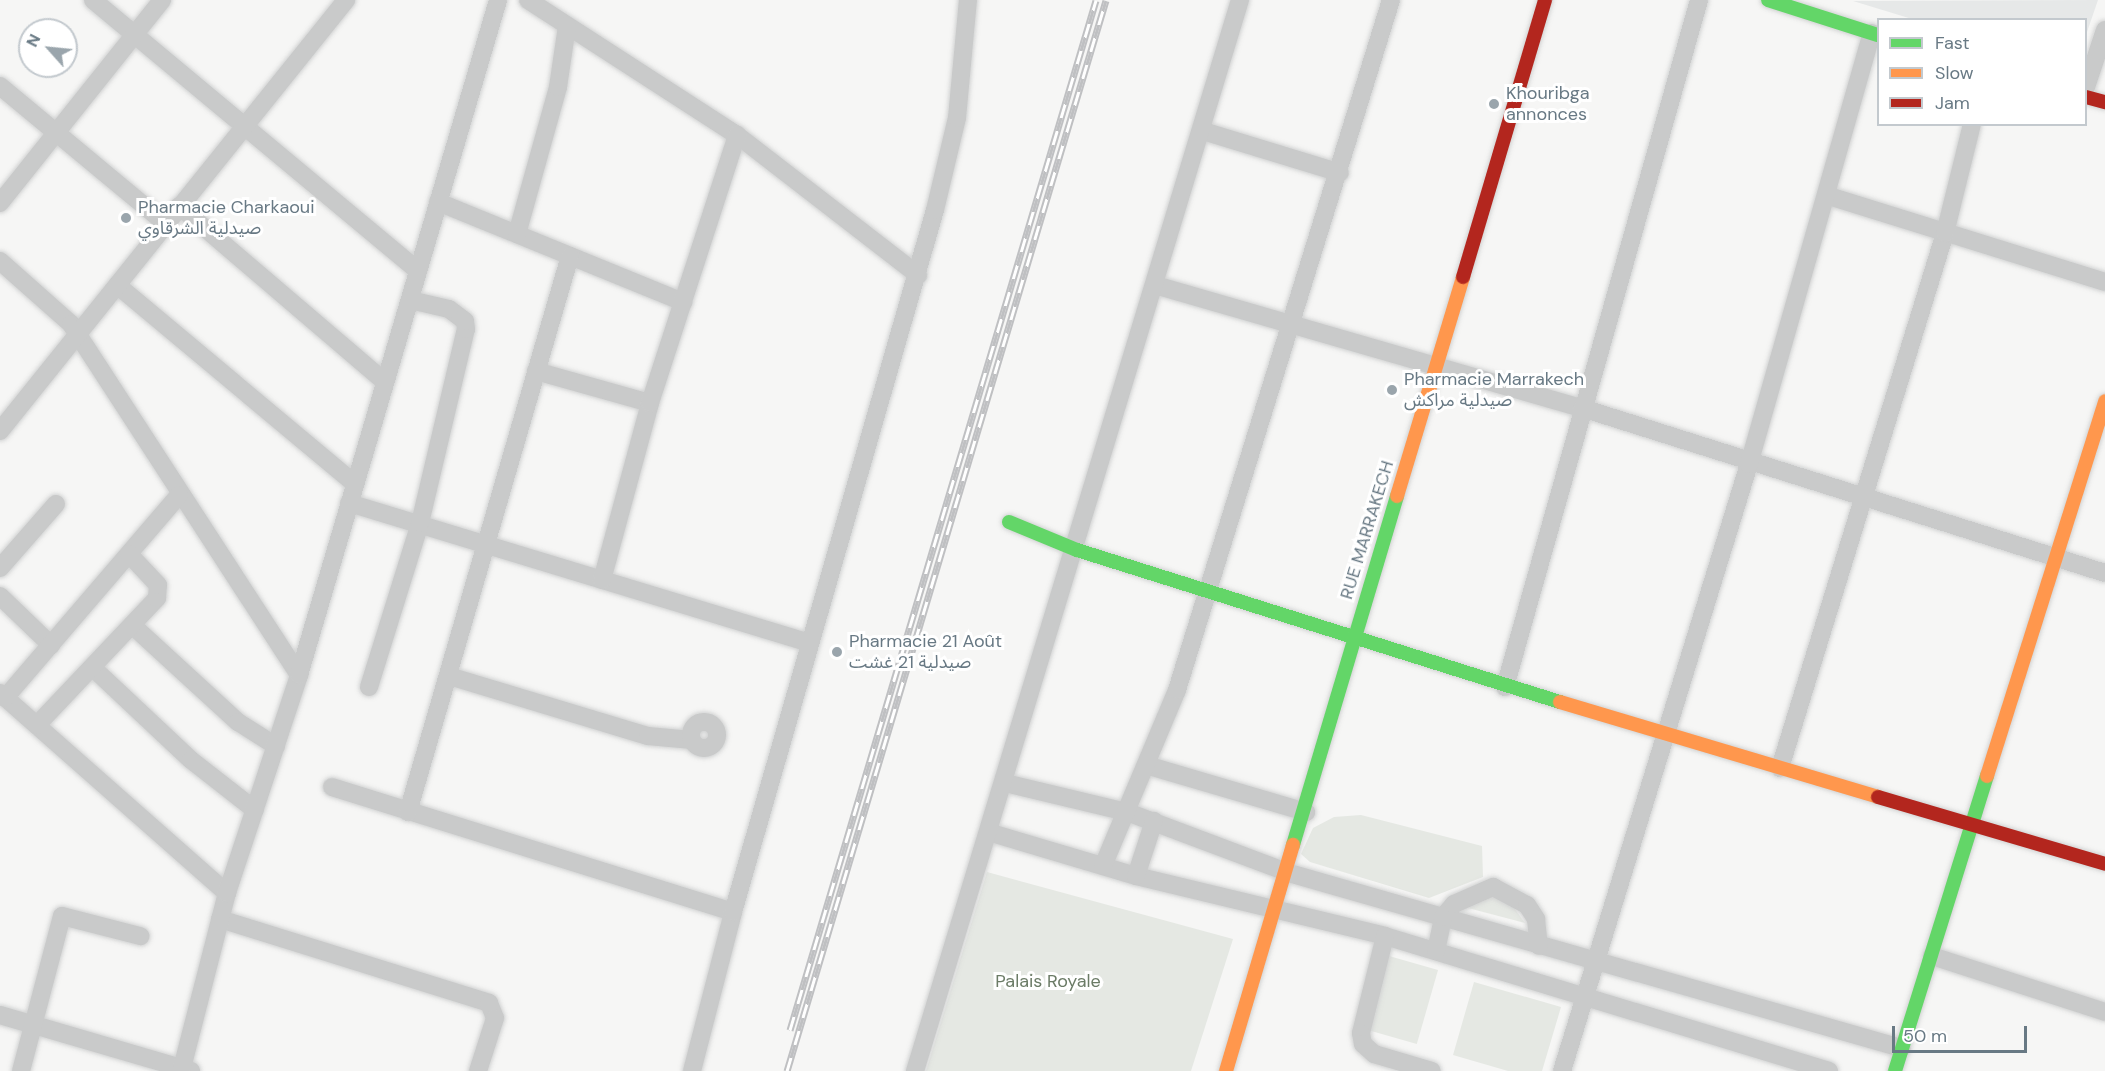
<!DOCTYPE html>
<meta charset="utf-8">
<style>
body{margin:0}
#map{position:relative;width:2105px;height:1071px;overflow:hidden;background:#f6f6f5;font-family:"DM Sans","Noto Sans Arabic",sans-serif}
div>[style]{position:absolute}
.built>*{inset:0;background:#e6e8e8}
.green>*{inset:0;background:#e5e8e3;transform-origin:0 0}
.roads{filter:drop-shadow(0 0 2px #d2d3d3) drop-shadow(0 0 2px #d2d3d3)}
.street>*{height:18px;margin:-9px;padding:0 9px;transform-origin:9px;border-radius:9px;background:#c9caca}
.street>.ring{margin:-9px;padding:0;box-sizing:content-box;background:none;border:18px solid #c9caca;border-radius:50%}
.fast>*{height:14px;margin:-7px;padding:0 7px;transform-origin:7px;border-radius:7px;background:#63d668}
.slow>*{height:14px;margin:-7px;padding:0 7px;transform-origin:7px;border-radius:7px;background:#ff974d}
.jam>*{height:14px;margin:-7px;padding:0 7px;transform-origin:7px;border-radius:7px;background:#b3261e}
.rail>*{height:7px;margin-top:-3.5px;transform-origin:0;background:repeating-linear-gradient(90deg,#fff 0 14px,#bfc0c2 0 28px);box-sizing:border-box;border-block:2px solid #bfc0c2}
.dots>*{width:16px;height:16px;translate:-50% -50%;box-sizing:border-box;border:3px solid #fff;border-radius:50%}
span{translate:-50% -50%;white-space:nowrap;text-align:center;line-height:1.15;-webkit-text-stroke:6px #fff;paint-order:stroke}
.poi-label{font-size:18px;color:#687984}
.left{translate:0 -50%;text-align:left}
.street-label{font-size:18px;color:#687984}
.park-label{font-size:18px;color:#6b7b66}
.legend{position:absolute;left:1877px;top:18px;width:210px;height:108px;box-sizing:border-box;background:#fff;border:2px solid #c3c9ce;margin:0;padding:8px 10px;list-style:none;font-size:18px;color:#687984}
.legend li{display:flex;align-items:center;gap:12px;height:30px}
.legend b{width:30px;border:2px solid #c3c9ce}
.north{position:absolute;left:18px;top:18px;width:60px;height:60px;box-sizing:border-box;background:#fff;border:2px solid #c3c9ce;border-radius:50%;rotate:297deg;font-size:16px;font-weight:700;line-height:24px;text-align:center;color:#687984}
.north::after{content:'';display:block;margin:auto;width:21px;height:27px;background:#9aa5ac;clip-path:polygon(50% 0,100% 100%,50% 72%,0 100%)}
.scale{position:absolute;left:1892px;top:1026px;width:135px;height:27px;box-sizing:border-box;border:3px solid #687984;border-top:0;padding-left:8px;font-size:18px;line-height:21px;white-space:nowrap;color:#687984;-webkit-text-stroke:4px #fff;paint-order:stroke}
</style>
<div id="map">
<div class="built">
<i style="clip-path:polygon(2098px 0,2086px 35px,2086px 20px,1912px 19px,1853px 1px)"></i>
</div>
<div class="green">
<i style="clip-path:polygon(1361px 815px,1482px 846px,1483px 877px,1429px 898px,1310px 862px,1301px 854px,1313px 828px,1334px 817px)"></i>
<i style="clip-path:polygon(987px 872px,1233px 939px,1191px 1071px,926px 1071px)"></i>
<i style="clip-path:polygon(1486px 894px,1507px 898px,1525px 923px,1468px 908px)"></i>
<i style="left:1389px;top:956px;width:51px;height:77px;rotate:16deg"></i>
<i style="clip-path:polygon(1474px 982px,1561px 1007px,1542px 1071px,1508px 1071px,1453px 1055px)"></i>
</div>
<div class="roads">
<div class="street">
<i style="left:93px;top:0;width:423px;rotate:39.8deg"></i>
<i style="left:528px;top:0;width:249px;rotate:32.9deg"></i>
<i style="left:737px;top:135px;width:229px;rotate:37.7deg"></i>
<i style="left:0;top:86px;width:213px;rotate:39.7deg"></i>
<i style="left:2086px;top:87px;width:60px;rotate:-71.6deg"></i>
<i style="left:1203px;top:131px;width:143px;rotate:17deg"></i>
<i style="left:1829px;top:196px;width:289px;rotate:17.3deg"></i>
<i style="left:438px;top:202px;width:265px;rotate:22.2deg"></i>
<i style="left:0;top:203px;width:260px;rotate:-51.4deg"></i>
<i style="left:179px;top:206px;width:270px;rotate:40.5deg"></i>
<i style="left:517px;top:234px;width:153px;rotate:-74.4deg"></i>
<i style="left:558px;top:87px;width:62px;rotate:-81.6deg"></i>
<i style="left:0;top:261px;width:95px;rotate:41.6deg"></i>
<i style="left:71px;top:324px;width:419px;rotate:57deg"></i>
<i style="left:117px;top:285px;width:307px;rotate:39.9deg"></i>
<i style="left:1155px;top:285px;width:444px;rotate:16.1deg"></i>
<i style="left:1582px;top:408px;width:548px;rotate:17.51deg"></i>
<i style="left:536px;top:371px;width:118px;rotate:15.7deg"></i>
<i style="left:0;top:431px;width:553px;rotate:-51.24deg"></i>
<i style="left:349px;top:503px;width:482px;rotate:16.9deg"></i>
<i style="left:0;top:568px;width:85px;rotate:-48.8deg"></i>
<i style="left:602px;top:580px;width:183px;rotate:-74.8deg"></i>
<i style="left:650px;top:403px;width:282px;rotate:-72deg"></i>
<i style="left:0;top:596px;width:71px;rotate:43.9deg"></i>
<i style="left:132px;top:625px;width:144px;rotate:42.5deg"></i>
<i style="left:238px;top:722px;width:45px;rotate:32.3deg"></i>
<i style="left:93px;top:668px;width:134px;rotate:43.2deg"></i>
<i style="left:191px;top:760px;width:81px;rotate:38deg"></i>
<i style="left:449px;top:676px;width:208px;rotate:16.8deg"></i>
<i style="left:648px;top:736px;width:44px;rotate:5.2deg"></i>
<i style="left:369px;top:687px;width:172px;rotate:-72.7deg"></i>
<i style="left:420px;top:523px;width:199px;rotate:-76.7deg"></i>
<i style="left:466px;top:329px;width:8px;rotate:-97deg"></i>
<i style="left:465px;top:321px;width:20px;rotate:-143deg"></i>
<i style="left:449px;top:309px;width:40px;rotate:-167deg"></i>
<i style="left:1505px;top:687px;width:714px;rotate:-74.23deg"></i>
<i style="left:0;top:693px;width:303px;rotate:41.4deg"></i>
<i style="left:5px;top:698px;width:267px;rotate:-49.4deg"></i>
<i class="ring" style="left:691px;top:722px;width:8px;height:8px"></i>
<i style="left:37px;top:725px;width:175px;rotate:-46.6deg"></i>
<i style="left:157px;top:598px;width:13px;rotate:-86deg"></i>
<i style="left:158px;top:585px;width:42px;rotate:-133.1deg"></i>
<i style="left:1146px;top:765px;width:167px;rotate:16.4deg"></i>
<i style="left:1780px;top:768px;width:560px;rotate:-72.86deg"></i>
<i style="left:1945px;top:233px;width:112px;rotate:-76.1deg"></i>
<i style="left:1005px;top:783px;width:125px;rotate:13.4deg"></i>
<i style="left:1127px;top:812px;width:173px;rotate:20.6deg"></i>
<i style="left:1289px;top:873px;width:637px;rotate:15.96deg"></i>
<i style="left:332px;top:787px;width:420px;rotate:17.3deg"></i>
<i style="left:408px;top:812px;width:579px;rotate:-73.76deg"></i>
<i style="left:988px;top:832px;width:154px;rotate:16.6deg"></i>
<i style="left:1136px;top:876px;width:256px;rotate:13.5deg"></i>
<i style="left:1385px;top:936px;width:464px;rotate:16.9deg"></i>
<i style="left:1103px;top:866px;width:191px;rotate:-67.2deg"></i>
<i style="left:1177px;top:690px;width:722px;rotate:-72.77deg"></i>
<i style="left:1136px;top:876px;width:58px;rotate:-71.9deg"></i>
<i style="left:220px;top:919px;width:282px;rotate:17.3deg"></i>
<i style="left:489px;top:1003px;width:16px;rotate:68deg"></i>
<i style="left:495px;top:1018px;width:56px;rotate:107.8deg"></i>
<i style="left:1385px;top:936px;width:100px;rotate:103.9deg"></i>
<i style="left:1361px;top:1033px;width:11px;rotate:80deg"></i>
<i style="left:1363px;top:1044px;width:15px;rotate:42deg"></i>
<i style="left:1374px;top:1054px;width:60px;rotate:16.3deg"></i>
<i style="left:1436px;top:951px;width:35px;rotate:-78deg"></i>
<i style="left:1443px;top:917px;width:17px;rotate:-50deg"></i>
<i style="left:1454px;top:904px;width:43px;rotate:-23.6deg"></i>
<i style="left:1493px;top:887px;width:38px;rotate:28deg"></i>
<i style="left:1527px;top:905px;width:17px;rotate:57deg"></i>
<i style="left:1536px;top:919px;width:27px;rotate:84deg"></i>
<i style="left:1932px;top:956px;width:182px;rotate:17.9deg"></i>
<i style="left:0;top:1015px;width:199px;rotate:16.3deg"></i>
<i style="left:182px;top:1068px;width:181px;rotate:-75.6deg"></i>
<i style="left:227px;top:893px;width:230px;rotate:-71.7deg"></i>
<i style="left:299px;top:675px;width:704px;rotate:-73.57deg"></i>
<i style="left:21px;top:1071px;width:160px;rotate:-75.2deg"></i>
<i style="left:62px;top:916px;width:81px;rotate:14.4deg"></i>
<i style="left:692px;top:1071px;width:164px;rotate:-75.5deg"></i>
<i style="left:733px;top:912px;width:730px;rotate:-73.95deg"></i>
<i style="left:935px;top:210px;width:95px;rotate:-76.6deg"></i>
<i style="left:957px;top:118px;width:119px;rotate:-84.7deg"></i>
<i style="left:915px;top:1071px;width:1119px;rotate:-73.12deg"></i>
<i style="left:1562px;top:1071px;width:635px;rotate:-72.88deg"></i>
<i style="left:1749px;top:464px;width:448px;rotate:-74.1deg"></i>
</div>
<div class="fast">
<i style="left:1768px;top:0;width:115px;rotate:17.7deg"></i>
<i style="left:1009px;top:522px;width:74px;rotate:22.4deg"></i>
<i style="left:1077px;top:550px;width:506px;rotate:17.47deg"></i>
<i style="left:1293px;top:845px;width:364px;rotate:-73.4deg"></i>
<i style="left:1895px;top:1071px;width:309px;rotate:-72.7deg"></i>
</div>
<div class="slow">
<i style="left:1397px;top:496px;width:229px;rotate:-73.2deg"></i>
<i style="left:1560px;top:702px;width:332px;rotate:16.6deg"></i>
<i style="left:1987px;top:776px;width:393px;rotate:-72.5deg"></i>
<i style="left:1226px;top:1071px;width:236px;rotate:-73.5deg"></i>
</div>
<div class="jam">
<i style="left:2086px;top:97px;width:20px;rotate:15deg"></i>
<i style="left:1463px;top:277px;width:289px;rotate:-73.5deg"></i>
<i style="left:1878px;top:797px;width:237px;rotate:16.4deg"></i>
</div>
</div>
<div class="rail">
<i style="left:790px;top:1030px;width:1074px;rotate:-73.45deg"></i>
<i style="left:787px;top:1071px;width:1117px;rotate:-73.41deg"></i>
</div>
<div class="dots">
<i style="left:1494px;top:104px;background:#9aa5ac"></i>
<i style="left:126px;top:218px;background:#9aa5ac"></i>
<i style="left:1392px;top:390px;background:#9aa5ac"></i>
<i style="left:837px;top:652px;background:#9aa5ac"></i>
</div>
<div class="poi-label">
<span class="left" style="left:1506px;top:104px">Khouribga<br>annonces</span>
<span class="left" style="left:138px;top:218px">Pharmacie Charkaoui<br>صيدلية الشرقاوي</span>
<span class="left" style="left:1404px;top:390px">Pharmacie Marrakech<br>صيدلية مراكش</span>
<span class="left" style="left:849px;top:652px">Pharmacie 21 Août<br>صيدلية 21 غشت</span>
</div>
<div class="street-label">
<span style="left:1367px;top:530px;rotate:-73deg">RUE MARRAKECH</span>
</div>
<div class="park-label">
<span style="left:1048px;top:981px">Palais Royale</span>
</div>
<ul class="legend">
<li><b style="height:8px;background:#63d668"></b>Fast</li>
<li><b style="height:8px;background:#ff974d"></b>Slow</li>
<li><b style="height:8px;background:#b3261e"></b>Jam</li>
</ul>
<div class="north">N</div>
<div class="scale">50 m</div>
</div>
